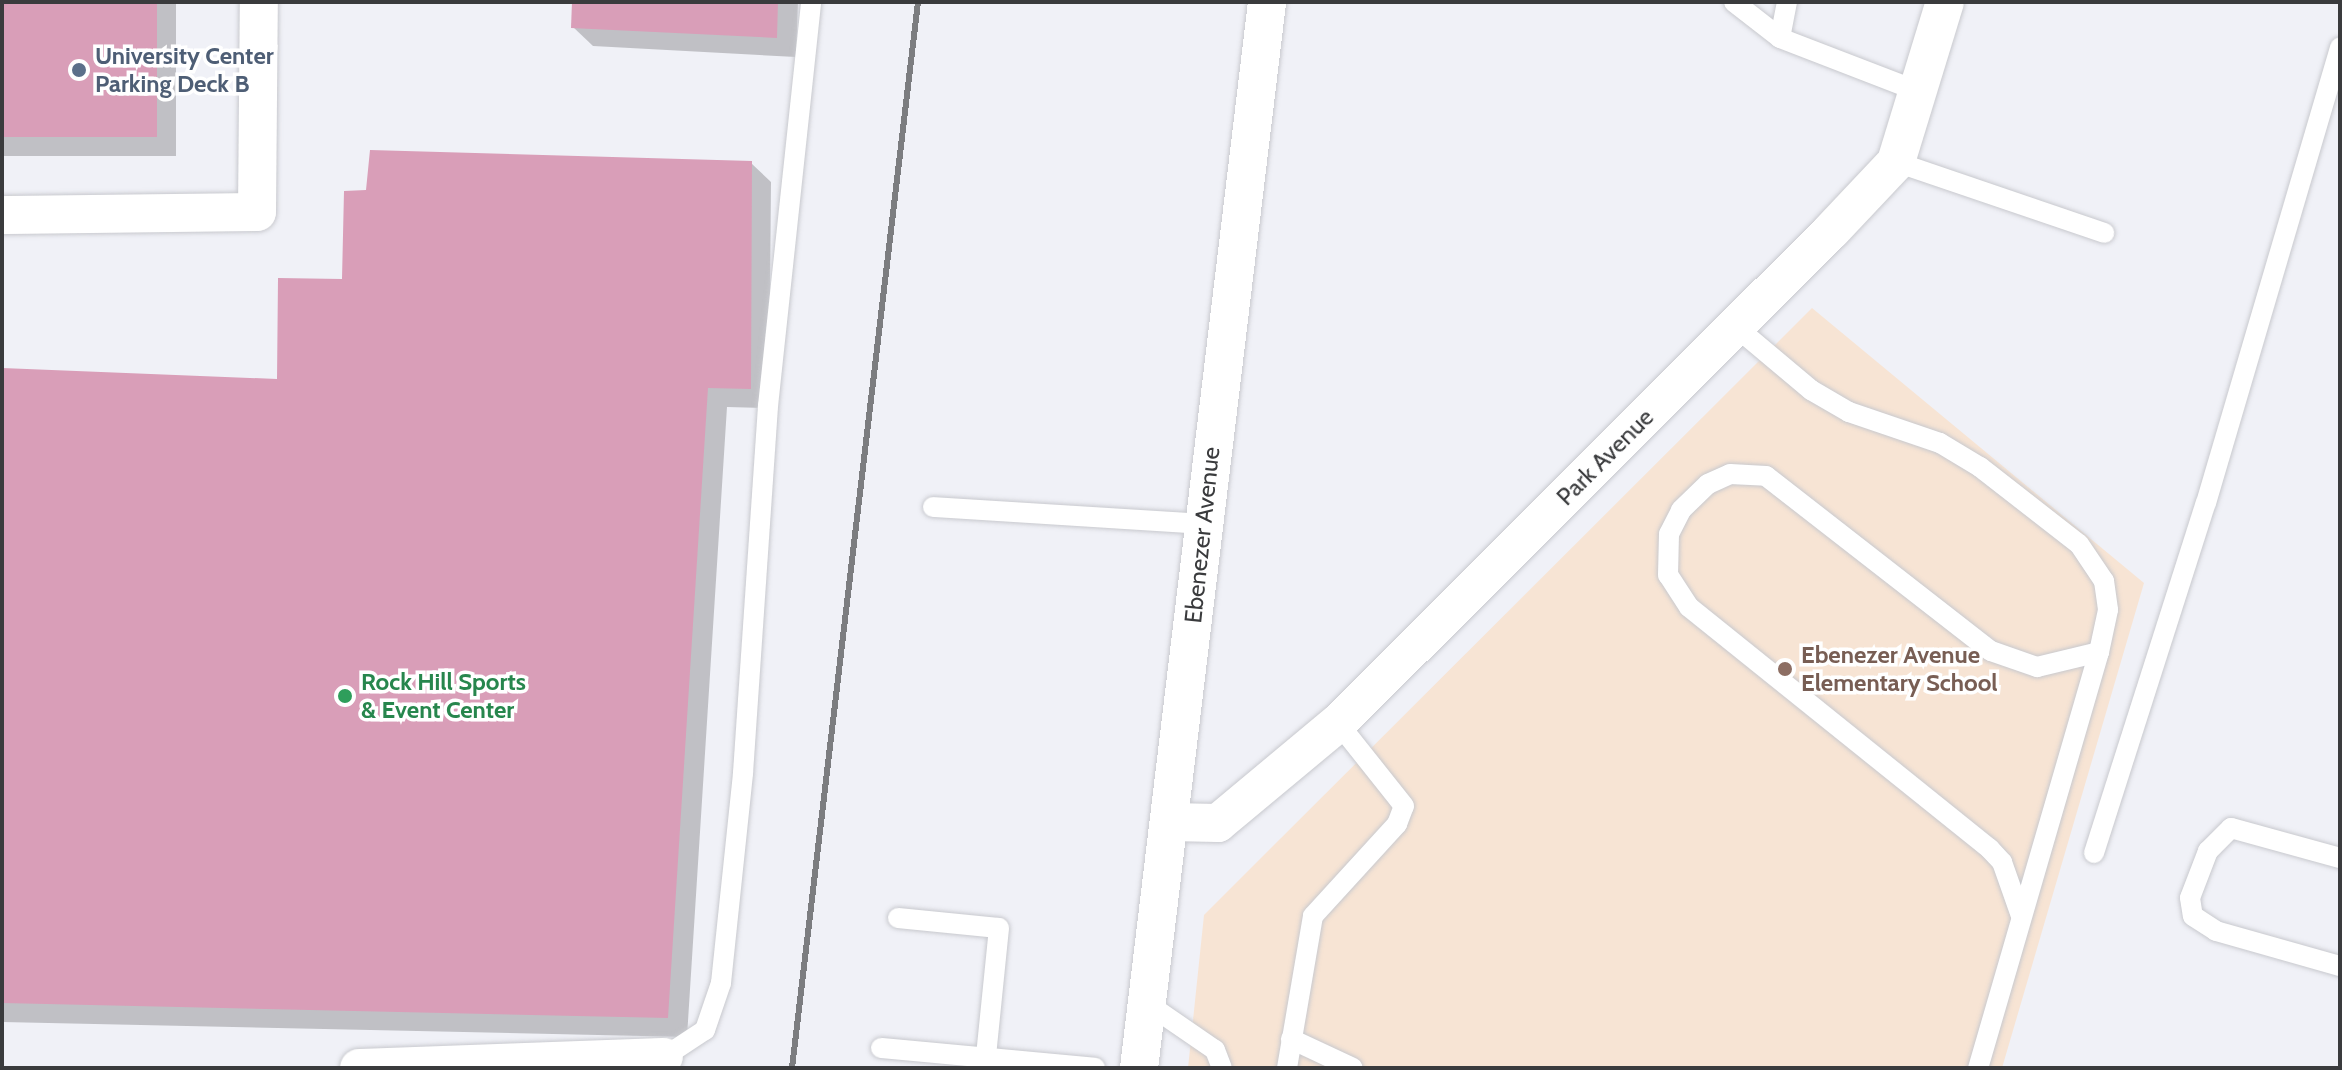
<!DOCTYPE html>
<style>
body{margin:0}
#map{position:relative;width:2342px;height:1070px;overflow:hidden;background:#f0f1f7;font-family:Cabin,sans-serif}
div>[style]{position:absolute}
.education>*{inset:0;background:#f7e4d4}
.shadow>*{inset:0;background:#0003;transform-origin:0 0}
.building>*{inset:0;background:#d99eb8;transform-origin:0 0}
.roads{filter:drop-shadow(0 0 2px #c8c9ce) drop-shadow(0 0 2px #c8c9ce)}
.service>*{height:20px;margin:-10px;padding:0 10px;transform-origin:10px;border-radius:10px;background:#fff}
.minor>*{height:38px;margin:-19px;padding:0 19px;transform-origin:19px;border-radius:19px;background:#fff}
.rail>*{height:6px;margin:-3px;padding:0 3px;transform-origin:3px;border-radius:3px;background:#7c7d80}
.dots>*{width:22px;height:22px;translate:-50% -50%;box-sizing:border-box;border:4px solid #fff;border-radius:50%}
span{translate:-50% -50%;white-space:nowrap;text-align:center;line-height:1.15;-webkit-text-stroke:7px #fff;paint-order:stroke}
.service-label{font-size:24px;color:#4e5e75;font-weight:700}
.left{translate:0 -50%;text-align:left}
.street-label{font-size:24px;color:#3a3b3d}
.education-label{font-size:24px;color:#785e54;font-weight:700}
.leisure-label{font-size:24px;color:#27864d;font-weight:700}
.frame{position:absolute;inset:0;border:4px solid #3a3b3d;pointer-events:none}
</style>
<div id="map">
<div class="education">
<i style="clip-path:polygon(1812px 308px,2144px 583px,2002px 1068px,1188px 1068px,1204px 915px)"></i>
</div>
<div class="shadow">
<i style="left:2px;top:2px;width:174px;height:154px"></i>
<i style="clip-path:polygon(574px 2px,798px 2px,796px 57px,593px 46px,573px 27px)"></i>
<i style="clip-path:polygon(751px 163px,771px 182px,769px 408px,727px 407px,687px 1037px,2px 1022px,2px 371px,279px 381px,343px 281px)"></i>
</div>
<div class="building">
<i style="left:2px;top:2px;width:155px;height:135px"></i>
<i style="clip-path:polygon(572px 2px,778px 2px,777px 38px,571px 28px)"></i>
<i style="clip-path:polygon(370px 150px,752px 161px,751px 389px,708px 388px,668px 1018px,2px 1003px,2px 368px,277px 379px,278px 278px,342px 279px,344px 191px,366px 190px)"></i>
</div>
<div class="roads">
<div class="service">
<i style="left:1734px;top:2px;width:58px;rotate:38deg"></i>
<i style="left:1780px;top:38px;width:147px;rotate:21.1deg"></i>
<i style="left:1780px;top:38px;width:37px;rotate:-79deg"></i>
<i style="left:1896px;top:162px;width:220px;rotate:18.8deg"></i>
<i style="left:1736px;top:327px;width:98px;rotate:40deg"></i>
<i style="left:1811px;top:390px;width:44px;rotate:30.1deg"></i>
<i style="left:1849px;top:412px;width:96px;rotate:18.8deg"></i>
<i style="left:1940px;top:443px;width:47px;rotate:31deg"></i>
<i style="left:1980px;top:467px;width:125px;rotate:37.9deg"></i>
<i style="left:2079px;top:544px;width:45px;rotate:56deg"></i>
<i style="left:2104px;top:581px;width:29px;rotate:82deg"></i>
<i style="left:2108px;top:610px;width:43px;rotate:102.1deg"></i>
<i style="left:2099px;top:652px;width:433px;rotate:106.2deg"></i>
<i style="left:933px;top:507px;width:270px;rotate:3.6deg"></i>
<i style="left:2094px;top:853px;width:367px;rotate:-72.3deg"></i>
<i style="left:2206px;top:503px;width:475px;rotate:-73.6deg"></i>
<i style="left:2340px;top:858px;width:113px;rotate:-164.6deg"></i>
<i style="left:2231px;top:828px;width:33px;rotate:135deg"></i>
<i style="left:2208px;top:851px;width:50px;rotate:111deg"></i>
<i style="left:2190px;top:898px;width:18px;rotate:81deg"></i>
<i style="left:2193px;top:916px;width:27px;rotate:33deg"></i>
<i style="left:2216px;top:931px;width:129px;rotate:15.8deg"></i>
<i style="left:2021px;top:916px;width:57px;rotate:-109.4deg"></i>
<i style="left:2002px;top:862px;width:18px;rotate:-133deg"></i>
<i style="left:1990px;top:849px;width:386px;rotate:-141.2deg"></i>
<i style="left:1689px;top:607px;width:38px;rotate:-123deg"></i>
<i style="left:1668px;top:575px;width:41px;rotate:-88.6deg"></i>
<i style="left:1669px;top:534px;width:27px;rotate:-63deg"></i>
<i style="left:1681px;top:510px;width:37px;rotate:-44deg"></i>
<i style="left:1708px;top:484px;width:24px;rotate:-24deg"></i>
<i style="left:1730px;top:474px;width:36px;rotate:3deg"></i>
<i style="left:1766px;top:476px;width:285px;rotate:37.9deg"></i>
<i style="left:1991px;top:651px;width:49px;rotate:19.2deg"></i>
<i style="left:2037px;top:667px;width:64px;rotate:-13.6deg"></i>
<i style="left:898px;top:918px;width:101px;rotate:5.7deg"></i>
<i style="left:999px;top:928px;width:130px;rotate:95.8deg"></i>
<i style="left:1148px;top:1004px;width:81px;rotate:34.5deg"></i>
<i style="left:1215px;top:1050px;width:19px;rotate:69deg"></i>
<i style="left:1291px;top:1039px;width:68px;rotate:25.1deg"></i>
<i style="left:881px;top:1048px;width:215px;rotate:5.3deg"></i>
<i style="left:664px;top:1057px;width:49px;rotate:-33.4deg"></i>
<i style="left:705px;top:1030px;width:50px;rotate:-71.2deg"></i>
<i style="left:721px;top:983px;width:211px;rotate:-84deg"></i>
<i style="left:743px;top:773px;width:368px;rotate:-86.1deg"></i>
<i style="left:768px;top:406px;width:406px;rotate:-83.9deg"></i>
<i style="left:1287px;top:1068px;width:154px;rotate:-80.3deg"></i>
<i style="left:1313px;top:916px;width:125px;rotate:-47.6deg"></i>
<i style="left:1397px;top:824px;width:19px;rotate:-69deg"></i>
<i style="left:1404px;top:806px;width:106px;rotate:-128.5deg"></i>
</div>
<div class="minor">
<i style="left:2px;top:215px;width:255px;rotate:-0.7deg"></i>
<i style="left:257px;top:212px;width:210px;rotate:-89.5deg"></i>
<i style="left:1170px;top:822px;width:48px;rotate:1.2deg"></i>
<i style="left:1218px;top:823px;width:156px;rotate:-39.8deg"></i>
<i style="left:1338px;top:723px;width:698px;rotate:-44.94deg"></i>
<i style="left:1832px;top:230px;width:93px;rotate:-46.7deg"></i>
<i style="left:1896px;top:162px;width:167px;rotate:-73deg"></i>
<i style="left:359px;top:1068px;width:305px;rotate:-2.1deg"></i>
<i style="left:1139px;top:1068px;width:1074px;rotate:-83.15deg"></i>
</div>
</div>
<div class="rail">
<i style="left:792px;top:1068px;width:1073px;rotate:-83.26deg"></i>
</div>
<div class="dots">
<i style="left:79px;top:70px;background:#5c6f8a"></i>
<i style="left:1785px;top:669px;background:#8d6e63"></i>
<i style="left:345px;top:696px;background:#2e9e5b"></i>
</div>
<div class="service-label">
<span class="left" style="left:95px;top:70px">University Center<br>Parking Deck B</span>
</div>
<div class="street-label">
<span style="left:1605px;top:457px;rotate:-45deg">Park Avenue</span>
<span style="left:1202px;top:535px;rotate:-84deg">Ebenezer Avenue</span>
</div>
<div class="education-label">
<span class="left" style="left:1801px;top:669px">Ebenezer Avenue<br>Elementary School</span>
</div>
<div class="leisure-label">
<span class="left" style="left:361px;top:696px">Rock Hill Sports<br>&amp; Event Center</span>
</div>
<div class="frame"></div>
</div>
